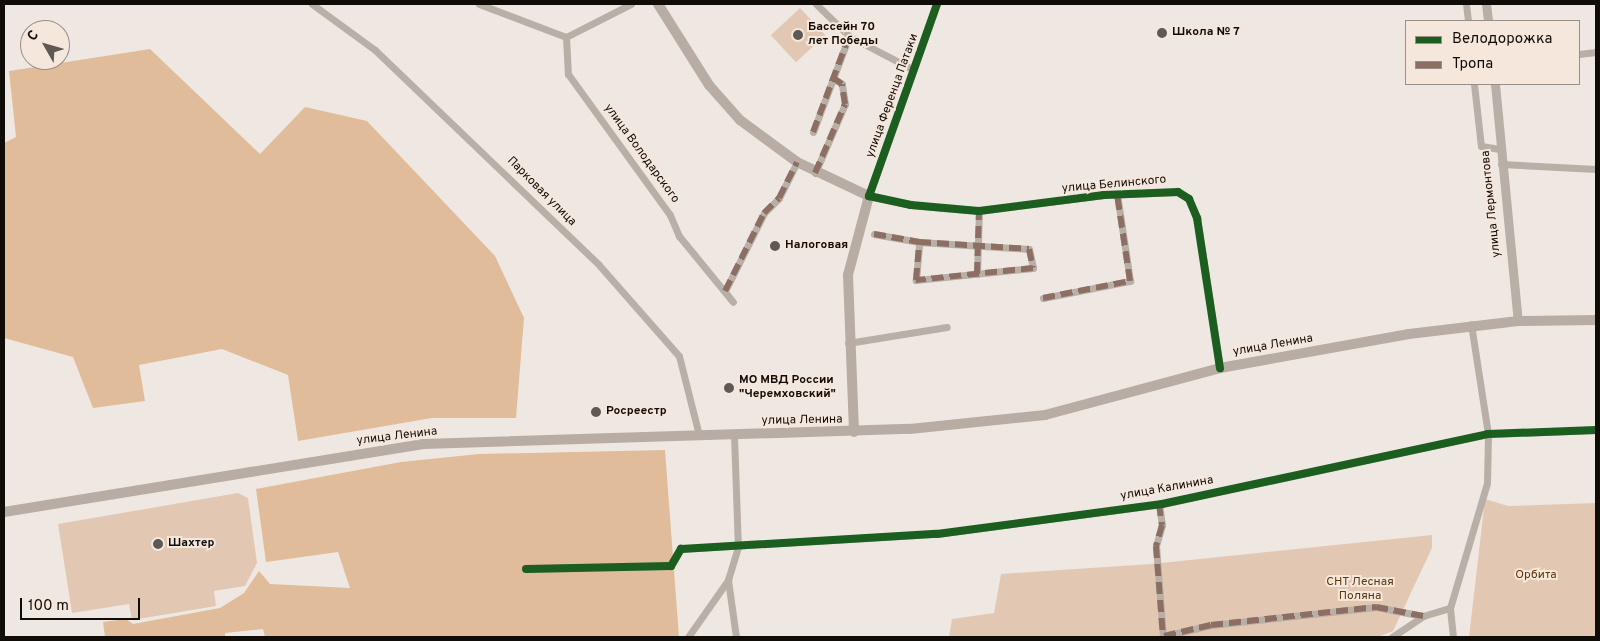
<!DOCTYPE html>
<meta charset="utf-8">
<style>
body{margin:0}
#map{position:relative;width:1600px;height:641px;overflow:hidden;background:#efe8e2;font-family:Overpass,sans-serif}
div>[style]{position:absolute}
.green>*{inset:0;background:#e2c8b2;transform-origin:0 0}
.forest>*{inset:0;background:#e0bc9a}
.minor>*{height:7px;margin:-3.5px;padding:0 3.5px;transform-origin:3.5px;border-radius:3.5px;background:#b8afa7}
.tertiary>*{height:9px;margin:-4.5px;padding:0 4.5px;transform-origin:4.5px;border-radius:4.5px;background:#b8afa7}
.secondary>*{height:10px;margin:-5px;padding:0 5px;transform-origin:5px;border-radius:5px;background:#b8ada5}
.quiet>*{height:6px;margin-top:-3px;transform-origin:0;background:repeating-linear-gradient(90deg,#8d6e63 0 12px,transparent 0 18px)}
.cycleway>*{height:8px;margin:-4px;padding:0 4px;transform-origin:4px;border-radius:4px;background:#1b5e20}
.dots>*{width:14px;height:14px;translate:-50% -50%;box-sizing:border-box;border:2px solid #f5e7dc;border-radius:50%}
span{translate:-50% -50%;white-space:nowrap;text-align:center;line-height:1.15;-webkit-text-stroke:4px #f5e7dc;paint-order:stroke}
.poi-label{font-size:12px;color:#100c08;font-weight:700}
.left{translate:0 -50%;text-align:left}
.street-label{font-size:12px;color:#100c08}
.park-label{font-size:12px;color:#5e3609}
.frame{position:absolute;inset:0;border:5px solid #100c08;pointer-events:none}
.legend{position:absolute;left:1405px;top:20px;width:175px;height:65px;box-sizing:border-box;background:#f5e7dc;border:1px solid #998f87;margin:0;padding:6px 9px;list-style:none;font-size:15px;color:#100c08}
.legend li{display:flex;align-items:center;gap:10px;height:25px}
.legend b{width:25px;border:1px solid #998f87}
.north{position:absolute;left:20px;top:20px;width:50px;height:50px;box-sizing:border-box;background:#f5e7dc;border:1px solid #998f87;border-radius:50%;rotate:308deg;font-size:14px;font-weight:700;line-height:20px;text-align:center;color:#100c08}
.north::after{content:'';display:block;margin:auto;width:18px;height:22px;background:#5e5954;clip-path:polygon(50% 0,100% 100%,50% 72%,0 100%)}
.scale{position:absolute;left:20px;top:598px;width:120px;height:22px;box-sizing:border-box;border:2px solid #100c08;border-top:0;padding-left:6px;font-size:15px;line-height:18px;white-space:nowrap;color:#100c08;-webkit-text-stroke:4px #f5e7dc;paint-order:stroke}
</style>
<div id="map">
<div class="green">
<i style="left:800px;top:8px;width:37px;height:40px;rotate:47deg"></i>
<i style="clip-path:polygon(238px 493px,248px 498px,257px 563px,245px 586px,214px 591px,216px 606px,132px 620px,129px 604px,72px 613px,58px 524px)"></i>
<i style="clip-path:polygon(1485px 499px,1508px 506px,1596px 503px,1596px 637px,1469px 637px)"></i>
<i style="clip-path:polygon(1432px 535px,1432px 548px,1393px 631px,1378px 637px,949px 637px,952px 619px,994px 613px,1001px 574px,1151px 564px)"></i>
</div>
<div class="forest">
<i style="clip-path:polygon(150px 49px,260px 154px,305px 107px,367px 121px,495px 256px,524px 318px,516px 418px,432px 418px,298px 441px,288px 375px,222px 349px,139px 365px,145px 401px,93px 408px,73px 357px,4px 338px,4px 143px,16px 137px,9px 71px)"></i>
<i style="clip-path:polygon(665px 450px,679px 637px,265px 637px,263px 629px,225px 633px,225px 637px,105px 637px,103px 622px,126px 619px,133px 624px,220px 608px,244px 593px,259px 571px,270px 584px,350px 588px,338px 552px,266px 562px,256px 489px,401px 462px,479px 454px)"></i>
</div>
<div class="minor">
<i style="left:312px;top:4px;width:78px;rotate:36.1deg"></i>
<i style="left:375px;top:50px;width:310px;rotate:43.8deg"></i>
<i style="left:599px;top:265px;width:121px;rotate:48.7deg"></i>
<i style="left:679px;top:356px;width:81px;rotate:75.8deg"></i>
<i style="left:479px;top:4px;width:93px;rotate:20.8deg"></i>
<i style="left:566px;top:37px;width:73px;rotate:-26.9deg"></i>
<i style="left:816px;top:4px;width:46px;rotate:44.1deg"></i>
<i style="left:849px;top:36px;width:73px;rotate:27.6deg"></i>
<i style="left:937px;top:4px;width:204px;rotate:109.5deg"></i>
<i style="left:869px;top:196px;width:43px;rotate:12.1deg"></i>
<i style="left:911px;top:205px;width:68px;rotate:5deg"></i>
<i style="left:979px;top:211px;width:126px;rotate:-7.3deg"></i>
<i style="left:1104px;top:195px;width:74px;rotate:-2.3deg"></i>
<i style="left:1178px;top:192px;width:13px;rotate:32deg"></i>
<i style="left:1189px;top:199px;width:21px;rotate:67deg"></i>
<i style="left:1197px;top:218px;width:152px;rotate:81.3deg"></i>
<i style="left:1466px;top:4px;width:17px;rotate:83deg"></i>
<i style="left:566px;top:37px;width:37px;rotate:87deg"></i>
<i style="left:568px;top:74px;width:174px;rotate:54.1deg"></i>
<i style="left:670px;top:215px;width:23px;rotate:67deg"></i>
<i style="left:679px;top:236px;width:85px;rotate:50.7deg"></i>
<i style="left:1579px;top:54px;width:17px;rotate:-7deg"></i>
<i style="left:1474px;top:84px;width:62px;rotate:83.6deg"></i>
<i style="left:1481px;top:146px;width:19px;rotate:9deg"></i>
<i style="left:813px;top:132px;width:103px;rotate:-69.4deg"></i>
<i style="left:1501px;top:164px;width:95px;rotate:3deg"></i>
<i style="left:815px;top:173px;width:75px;rotate:-66.5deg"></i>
<i style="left:845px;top:104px;width:20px;rotate:-99deg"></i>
<i style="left:842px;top:84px;width:11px;rotate:-146deg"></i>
<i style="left:874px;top:234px;width:46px;rotate:10.1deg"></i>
<i style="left:919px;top:242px;width:110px;rotate:3.6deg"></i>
<i style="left:1029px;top:249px;width:19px;rotate:78deg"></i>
<i style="left:1033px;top:268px;width:118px;rotate:174.1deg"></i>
<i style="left:916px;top:280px;width:38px;rotate:-85deg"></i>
<i style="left:977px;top:274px;width:63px;rotate:-88.2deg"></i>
<i style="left:725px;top:291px;width:87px;rotate:-63.4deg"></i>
<i style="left:764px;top:213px;width:21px;rotate:-45deg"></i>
<i style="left:779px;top:198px;width:40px;rotate:-63.4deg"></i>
<i style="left:1043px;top:298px;width:89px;rotate:-11.1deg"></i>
<i style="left:1130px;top:281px;width:88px;rotate:-98.5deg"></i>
<i style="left:848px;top:343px;width:100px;rotate:-9.2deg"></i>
<i style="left:734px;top:435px;width:112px;rotate:88deg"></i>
<i style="left:738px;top:547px;width:34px;rotate:107deg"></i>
<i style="left:728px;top:580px;width:58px;rotate:82deg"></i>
<i style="left:1159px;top:504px;width:21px;rotate:82deg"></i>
<i style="left:1162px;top:525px;width:22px;rotate:106deg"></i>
<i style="left:1156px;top:546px;width:91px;rotate:85.6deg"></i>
<i style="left:526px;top:569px;width:145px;rotate:-1.2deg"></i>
<i style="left:671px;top:566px;width:20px;rotate:-60deg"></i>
<i style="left:681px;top:549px;width:256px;rotate:-3.4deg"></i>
<i style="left:937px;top:534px;width:227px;rotate:-7.6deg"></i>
<i style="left:1162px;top:504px;width:333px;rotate:-12.1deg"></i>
<i style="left:1488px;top:434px;width:108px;rotate:-2.1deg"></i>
<i style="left:1164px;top:636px;width:48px;rotate:-13.2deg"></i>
<i style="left:1211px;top:625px;width:166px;rotate:-6.2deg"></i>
<i style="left:1376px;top:607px;width:48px;rotate:10.8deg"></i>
<i style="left:688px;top:637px;width:70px;rotate:-54.9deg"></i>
<i style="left:1392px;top:637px;width:37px;rotate:-34deg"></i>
<i style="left:1423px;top:616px;width:28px;rotate:-17deg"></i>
<i style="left:1453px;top:637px;width:29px;rotate:-96deg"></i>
<i style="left:1450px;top:608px;width:130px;rotate:-73.5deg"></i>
<i style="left:1487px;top:483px;width:49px;rotate:-88.8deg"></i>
<i style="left:1488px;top:434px;width:111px;rotate:-98.8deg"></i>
</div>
<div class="tertiary">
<i style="left:1486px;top:4px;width:17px;rotate:83deg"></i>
<i style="left:1495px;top:84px;width:238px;rotate:84.5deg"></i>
</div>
<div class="secondary">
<i style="left:658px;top:4px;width:96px;rotate:57.8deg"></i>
<i style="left:709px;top:85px;width:47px;rotate:48.5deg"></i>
<i style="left:740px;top:120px;width:71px;rotate:36.4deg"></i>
<i style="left:797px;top:162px;width:80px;rotate:25.3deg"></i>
<i style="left:869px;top:196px;width:82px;rotate:104.9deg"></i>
<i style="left:848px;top:275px;width:157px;rotate:87.8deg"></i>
<i style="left:4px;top:512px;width:425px;rotate:-9.2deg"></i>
<i style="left:424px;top:444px;width:486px;rotate:-1.8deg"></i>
<i style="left:910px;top:429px;width:136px;rotate:-5.9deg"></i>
<i style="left:1045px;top:415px;width:181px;rotate:-15deg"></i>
<i style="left:1220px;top:368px;width:192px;rotate:-10.2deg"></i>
<i style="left:1409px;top:334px;width:110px;rotate:-6.8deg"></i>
<i style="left:1518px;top:321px;width:78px;rotate:-0.7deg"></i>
</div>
<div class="quiet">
<i style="left:813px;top:132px;width:103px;rotate:-69.4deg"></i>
<i style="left:815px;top:173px;width:75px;rotate:-66.5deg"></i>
<i style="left:845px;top:104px;width:20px;rotate:-99deg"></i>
<i style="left:842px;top:84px;width:11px;rotate:-146deg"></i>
<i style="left:874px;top:234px;width:46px;rotate:10.1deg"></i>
<i style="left:919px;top:242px;width:110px;rotate:3.6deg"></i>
<i style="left:1029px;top:249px;width:19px;rotate:78deg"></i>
<i style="left:1033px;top:268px;width:118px;rotate:174.1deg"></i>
<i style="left:916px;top:280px;width:38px;rotate:-85deg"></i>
<i style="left:977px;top:274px;width:63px;rotate:-88.2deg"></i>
<i style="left:725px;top:291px;width:87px;rotate:-63.4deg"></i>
<i style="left:764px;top:213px;width:21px;rotate:-45deg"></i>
<i style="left:779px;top:198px;width:40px;rotate:-63.4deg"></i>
<i style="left:1043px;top:298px;width:89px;rotate:-11.1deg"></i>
<i style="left:1130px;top:281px;width:88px;rotate:-98.5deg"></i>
<i style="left:1159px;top:504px;width:21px;rotate:82deg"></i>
<i style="left:1162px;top:525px;width:22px;rotate:106deg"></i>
<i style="left:1156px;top:546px;width:91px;rotate:85.6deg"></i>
<i style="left:1164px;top:636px;width:48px;rotate:-13.2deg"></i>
<i style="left:1211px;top:625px;width:166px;rotate:-6.2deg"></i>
<i style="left:1376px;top:607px;width:48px;rotate:10.8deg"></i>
</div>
<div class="cycleway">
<i style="left:937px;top:4px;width:204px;rotate:109.5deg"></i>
<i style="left:869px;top:196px;width:43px;rotate:12.1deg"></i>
<i style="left:911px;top:205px;width:68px;rotate:5deg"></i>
<i style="left:979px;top:211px;width:126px;rotate:-7.3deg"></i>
<i style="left:1104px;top:195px;width:74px;rotate:-2.3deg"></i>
<i style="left:1178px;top:192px;width:13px;rotate:32deg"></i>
<i style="left:1189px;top:199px;width:21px;rotate:67deg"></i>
<i style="left:1197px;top:218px;width:152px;rotate:81.3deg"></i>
<i style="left:526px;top:569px;width:145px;rotate:-1.2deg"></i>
<i style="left:671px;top:566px;width:20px;rotate:-60deg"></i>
<i style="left:681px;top:549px;width:256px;rotate:-3.4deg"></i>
<i style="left:937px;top:534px;width:227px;rotate:-7.6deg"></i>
<i style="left:1162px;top:504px;width:333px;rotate:-12.1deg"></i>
<i style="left:1488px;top:434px;width:108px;rotate:-2.1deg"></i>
</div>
<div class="dots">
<i style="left:1162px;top:33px;background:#5e5954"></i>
<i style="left:798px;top:35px;background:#5e5954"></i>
<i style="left:775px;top:246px;background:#5e5954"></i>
<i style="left:729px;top:388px;background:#5e5954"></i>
<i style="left:596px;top:412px;background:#5e5954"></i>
<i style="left:158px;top:544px;background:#5e5954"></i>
</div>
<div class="poi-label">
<span class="left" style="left:808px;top:35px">Бассейн 70<br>лет Победы</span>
<span class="left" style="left:1172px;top:33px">Школа № 7</span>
<span class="left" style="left:785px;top:246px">Налоговая</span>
<span class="left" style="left:739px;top:388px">МО МВД России<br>"Черемховский"</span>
<span class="left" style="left:606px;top:412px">Росреестр</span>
<span class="left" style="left:168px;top:544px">Шахтер</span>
</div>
<div class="street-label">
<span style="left:893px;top:96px;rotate:-70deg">улица Ференца Патаки</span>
<span style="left:641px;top:154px;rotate:54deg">улица Володарского</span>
<span style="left:1114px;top:185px;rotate:-5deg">улица Белинского</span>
<span style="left:541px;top:192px;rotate:45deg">Парковая улица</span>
<span style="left:1492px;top:204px;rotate:-96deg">улица Лермонтова</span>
<span style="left:1273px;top:346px;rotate:-10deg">улица Ленина</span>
<span style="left:802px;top:421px;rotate:-1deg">улица Ленина</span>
<span style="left:397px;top:437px;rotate:-7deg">улица Ленина</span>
<span style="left:1167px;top:489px;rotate:-10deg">улица Калинина</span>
</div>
<div class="park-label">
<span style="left:1536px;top:576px">Орбита</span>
<span style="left:1360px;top:590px">СНТ Лесная<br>Поляна</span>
</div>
<div class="frame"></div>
<ul class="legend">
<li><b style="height:6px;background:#1b5e20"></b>Велодорожка</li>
<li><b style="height:6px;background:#8d6e63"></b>Тропа</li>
</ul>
<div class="north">С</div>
<div class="scale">100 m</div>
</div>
